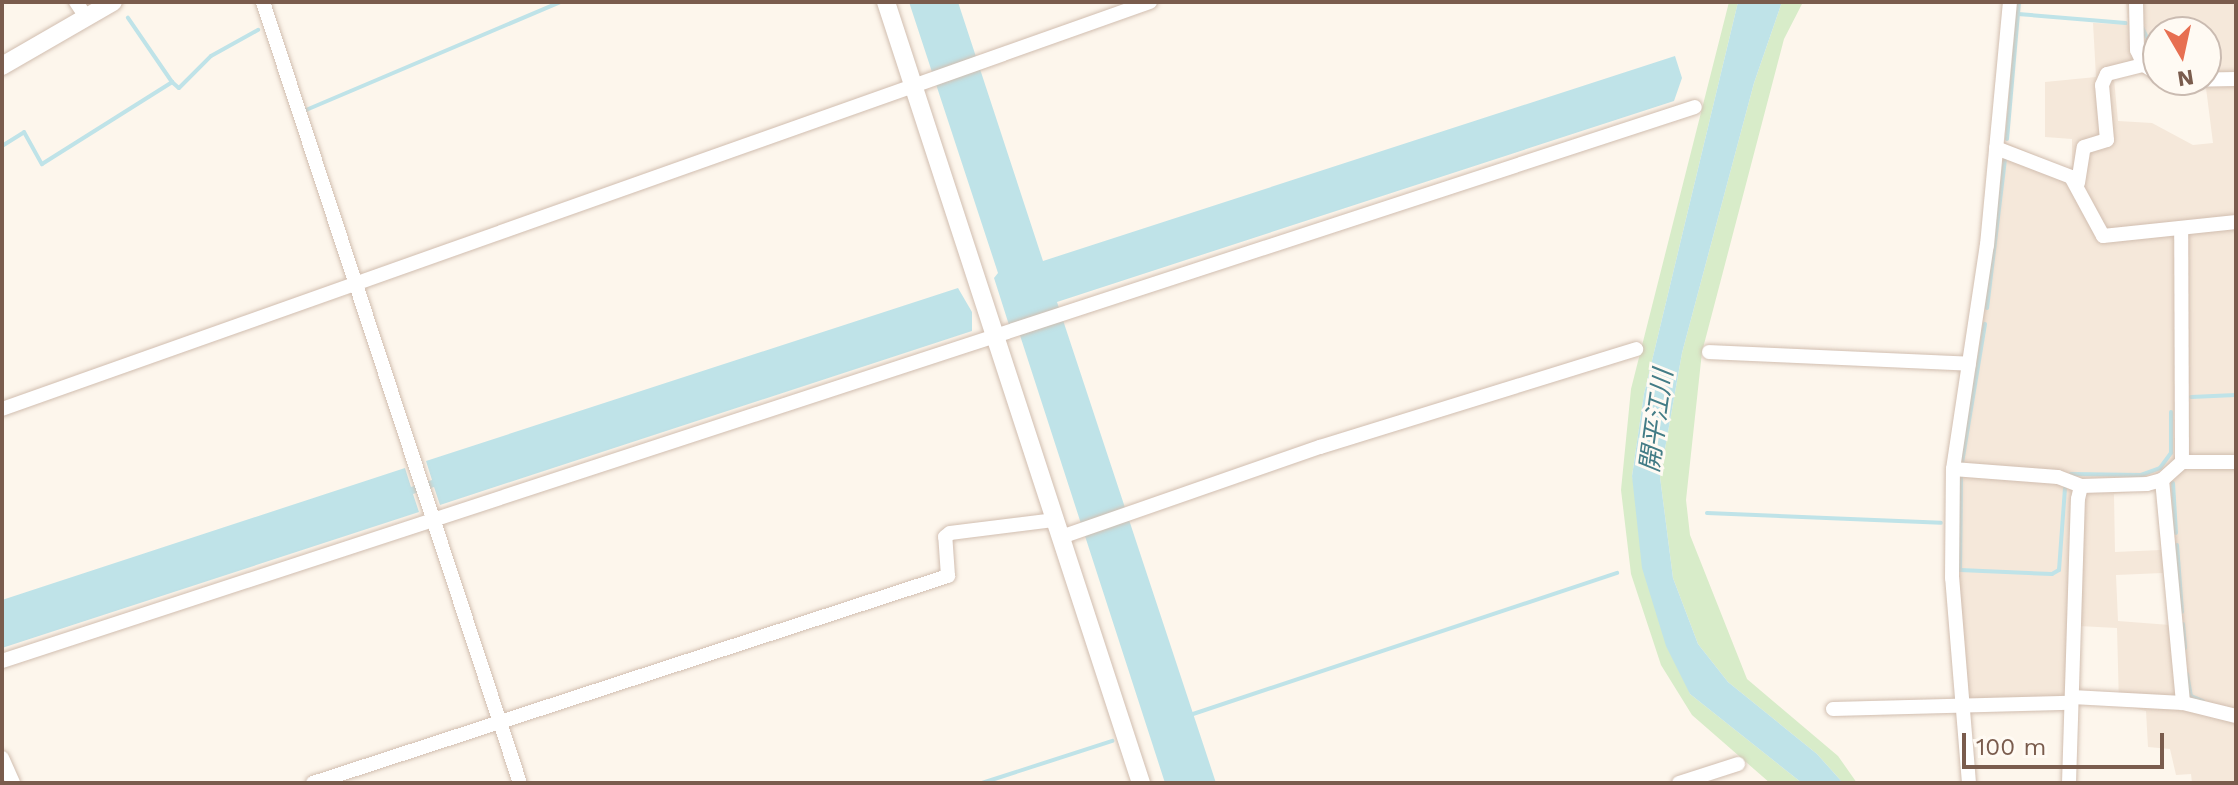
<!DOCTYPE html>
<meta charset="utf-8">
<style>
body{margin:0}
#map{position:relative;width:2238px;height:785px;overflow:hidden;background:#fdf6ec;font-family:"Work Sans","Noto Sans JP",sans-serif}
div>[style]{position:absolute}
.residential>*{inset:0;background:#f5e8da}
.green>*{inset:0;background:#d8ecc9}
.water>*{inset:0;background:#bfe3e8}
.stream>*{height:4px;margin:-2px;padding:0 2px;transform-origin:2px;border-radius:2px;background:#bfe3e8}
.roads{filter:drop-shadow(0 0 2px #d1beb0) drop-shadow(0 0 2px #d1beb0)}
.minor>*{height:14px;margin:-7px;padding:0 7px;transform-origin:7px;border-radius:7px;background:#fff}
.tertiary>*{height:18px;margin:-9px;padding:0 9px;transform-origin:9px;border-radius:9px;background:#fff}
span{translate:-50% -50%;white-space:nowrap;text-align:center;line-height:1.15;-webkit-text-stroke:6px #fffaf3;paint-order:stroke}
.water-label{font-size:26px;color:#437c86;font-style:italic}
.frame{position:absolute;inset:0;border:4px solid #7a5c4d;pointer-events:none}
.north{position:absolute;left:2142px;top:16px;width:80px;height:80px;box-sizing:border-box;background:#fffaf3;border:2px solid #cabbb1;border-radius:50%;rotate:171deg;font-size:22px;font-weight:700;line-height:32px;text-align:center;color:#7a5c4d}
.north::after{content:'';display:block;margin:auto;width:28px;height:36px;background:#e76f51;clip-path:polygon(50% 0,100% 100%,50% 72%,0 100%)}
.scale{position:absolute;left:1962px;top:733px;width:202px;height:36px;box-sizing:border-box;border:4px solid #7a5c4d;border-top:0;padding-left:10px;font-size:24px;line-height:28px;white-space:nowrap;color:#7a5c4d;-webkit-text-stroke:6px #fffaf3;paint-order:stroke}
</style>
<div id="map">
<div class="residential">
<i style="clip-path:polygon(evenodd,2126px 2px,2236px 2px,2236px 783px,2192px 783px,2191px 774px,2176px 775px,2170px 749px,2148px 747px,2146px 711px,2119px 705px,2117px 628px,2079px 626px,2076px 709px,1967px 712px,1948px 578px,1991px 136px,2072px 171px,2072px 139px,2045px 137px,2045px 82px,2096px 77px,2093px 23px,2128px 24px,2126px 2px,2158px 32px,2206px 32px,2206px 80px,2159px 80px,2206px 88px,2213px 143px,2193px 145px,2152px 123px,2118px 121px,2114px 79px,2135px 71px,2158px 80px,2158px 32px,2126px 2px,2156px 489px,2161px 550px,2115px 552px,2114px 494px,2156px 489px,2126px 2px,2163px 573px,2170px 625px,2118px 621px,2116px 575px,2163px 573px)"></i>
</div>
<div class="green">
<i style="clip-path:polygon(1729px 2px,1738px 2px,1644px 394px,1632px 476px,1690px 694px,1802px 783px,1770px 783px,1692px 715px,1661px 665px,1631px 574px,1621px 490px,1631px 389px)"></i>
<i style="clip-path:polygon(1782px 2px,1803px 2px,1784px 39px,1702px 352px,1686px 500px,1690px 535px,1747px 679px,1838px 756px,1857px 783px,1843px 783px,1817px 754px,1728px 682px,1698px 644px,1673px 578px,1660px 477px,1682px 353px,1754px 83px)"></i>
</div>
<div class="water">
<i style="clip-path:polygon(909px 2px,958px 2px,1043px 261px,1675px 56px,1682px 78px,1674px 101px,1057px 302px,1216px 783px,1165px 783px,1016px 323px,1009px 325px,994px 278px,998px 273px)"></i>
<i style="clip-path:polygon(1738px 2px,1782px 2px,1754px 83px,1682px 353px,1660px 477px,1673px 578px,1698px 644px,1728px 682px,1817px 754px,1843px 783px,1802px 783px,1690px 694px,1666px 646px,1642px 568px,1632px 476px,1644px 394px)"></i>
<i style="clip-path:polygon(958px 288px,972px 312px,972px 331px,440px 505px,434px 487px,413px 494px,419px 512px,2px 648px,2px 600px,405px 468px,411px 487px,432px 480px,426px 461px)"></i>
</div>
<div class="stream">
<i style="left:2018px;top:14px;width:108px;rotate:4.8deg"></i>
<i style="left:2142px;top:27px;width:38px;rotate:65deg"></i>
<i style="left:172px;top:82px;width:9px;rotate:41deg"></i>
<i style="left:179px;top:88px;width:45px;rotate:-45deg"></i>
<i style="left:211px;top:56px;width:54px;rotate:-29deg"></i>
<i style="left:306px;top:110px;width:276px;rotate:-23deg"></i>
<i style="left:2007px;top:139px;width:138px;rotate:-85deg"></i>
<i style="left:2px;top:146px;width:26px;rotate:-32deg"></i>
<i style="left:24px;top:132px;width:37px;rotate:61deg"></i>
<i style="left:42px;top:164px;width:154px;rotate:-32.2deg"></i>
<i style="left:172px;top:82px;width:78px;rotate:-124.5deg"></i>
<i style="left:1987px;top:308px;width:150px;rotate:-83.1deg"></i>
<i style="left:2191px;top:397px;width:45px;rotate:-2.5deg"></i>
<i style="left:1962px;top:463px;width:141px;rotate:-80.6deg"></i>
<i style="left:2071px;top:474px;width:70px;rotate:0.8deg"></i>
<i style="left:2141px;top:475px;width:20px;rotate:-20deg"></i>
<i style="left:2160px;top:468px;width:19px;rotate:-54deg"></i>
<i style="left:2171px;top:453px;width:41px;rotate:-90deg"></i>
<i style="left:1961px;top:477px;width:93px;rotate:90.6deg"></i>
<i style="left:1960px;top:570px;width:92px;rotate:2.5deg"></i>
<i style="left:2052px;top:574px;width:8px;rotate:-30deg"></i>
<i style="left:2059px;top:570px;width:82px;rotate:-85.8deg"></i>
<i style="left:2173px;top:483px;width:50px;rotate:86.6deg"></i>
<i style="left:1707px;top:513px;width:234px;rotate:2.4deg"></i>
<i style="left:2177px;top:545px;width:67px;rotate:85.7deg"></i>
<i style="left:2183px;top:624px;width:24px;rotate:85deg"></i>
<i style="left:2187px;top:674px;width:22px;rotate:80deg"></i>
<i style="left:2191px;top:696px;width:13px;rotate:23deg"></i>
<i style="left:1193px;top:714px;width:447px;rotate:-18.4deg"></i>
<i style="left:982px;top:783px;width:137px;rotate:-17.9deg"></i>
</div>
<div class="roads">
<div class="minor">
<i style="left:76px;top:2px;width:18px;rotate:56deg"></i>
<i style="left:263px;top:2px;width:822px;rotate:71.79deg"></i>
<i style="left:2136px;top:2px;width:48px;rotate:88.8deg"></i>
<i style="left:2137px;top:50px;width:17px;rotate:65deg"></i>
<i style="left:2144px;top:65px;width:17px;rotate:33deg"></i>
<i style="left:2181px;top:80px;width:55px;rotate:-1deg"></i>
<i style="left:1996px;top:148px;width:80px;rotate:21.1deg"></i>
<i style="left:2071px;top:177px;width:67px;rotate:61.5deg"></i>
<i style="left:2103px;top:236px;width:134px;rotate:-6deg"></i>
<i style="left:2078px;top:183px;width:36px;rotate:-81deg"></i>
<i style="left:2084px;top:147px;width:24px;rotate:-17deg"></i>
<i style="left:2107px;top:140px;width:55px;rotate:-95.2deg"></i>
<i style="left:2102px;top:85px;width:12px;rotate:-66deg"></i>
<i style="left:2107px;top:74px;width:38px;rotate:-14deg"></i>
<i style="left:1709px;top:352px;width:260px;rotate:2.6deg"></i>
<i style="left:2px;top:409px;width:1218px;rotate:-19.52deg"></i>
<i style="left:2182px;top:462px;width:54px"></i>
<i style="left:1953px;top:469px;width:105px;rotate:4.4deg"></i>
<i style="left:2058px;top:477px;width:25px;rotate:21deg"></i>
<i style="left:2162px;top:480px;width:224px;rotate:84.6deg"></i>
<i style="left:1061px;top:537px;width:274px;rotate:-19.2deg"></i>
<i style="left:1320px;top:447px;width:331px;rotate:-17.2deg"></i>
<i style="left:2px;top:661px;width:1781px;rotate:-18.12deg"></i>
<i style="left:2072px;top:697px;width:111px;rotate:3.1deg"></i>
<i style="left:2183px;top:703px;width:55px;rotate:13.8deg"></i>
<i style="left:1833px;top:709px;width:237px;rotate:-1.5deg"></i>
<i style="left:2px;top:758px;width:27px;rotate:66deg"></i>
<i style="left:313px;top:783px;width:668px;rotate:-18.06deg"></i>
<i style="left:948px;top:576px;width:39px;rotate:-94deg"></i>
<i style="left:945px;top:537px;width:6px;rotate:-39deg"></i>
<i style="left:950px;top:533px;width:106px;rotate:-7.1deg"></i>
<i style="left:1679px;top:783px;width:62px;rotate:-17.9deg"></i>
<i style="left:1969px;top:783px;width:206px;rotate:-94.7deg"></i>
<i style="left:1952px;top:578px;width:109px;rotate:-89.5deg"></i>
<i style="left:1953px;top:469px;width:227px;rotate:-81.4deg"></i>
<i style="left:1987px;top:245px;width:244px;rotate:-84.6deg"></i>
<i style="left:2069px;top:783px;width:284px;rotate:-88.2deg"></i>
<i style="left:2078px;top:499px;width:13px;rotate:-77deg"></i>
<i style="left:2081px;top:486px;width:66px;rotate:-1.7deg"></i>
<i style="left:2147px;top:484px;width:16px;rotate:-15deg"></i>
<i style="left:2162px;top:480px;width:27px;rotate:-42deg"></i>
<i style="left:2182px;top:462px;width:234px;rotate:-90.2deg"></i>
</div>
<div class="tertiary">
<i style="left:886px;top:2px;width:822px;rotate:71.92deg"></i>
<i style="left:2px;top:66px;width:128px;rotate:-30deg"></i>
</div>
</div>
<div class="water-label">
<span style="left:1657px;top:421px;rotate:-82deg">開平江川</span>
</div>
<div class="frame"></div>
<div class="north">N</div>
<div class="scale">100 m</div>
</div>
